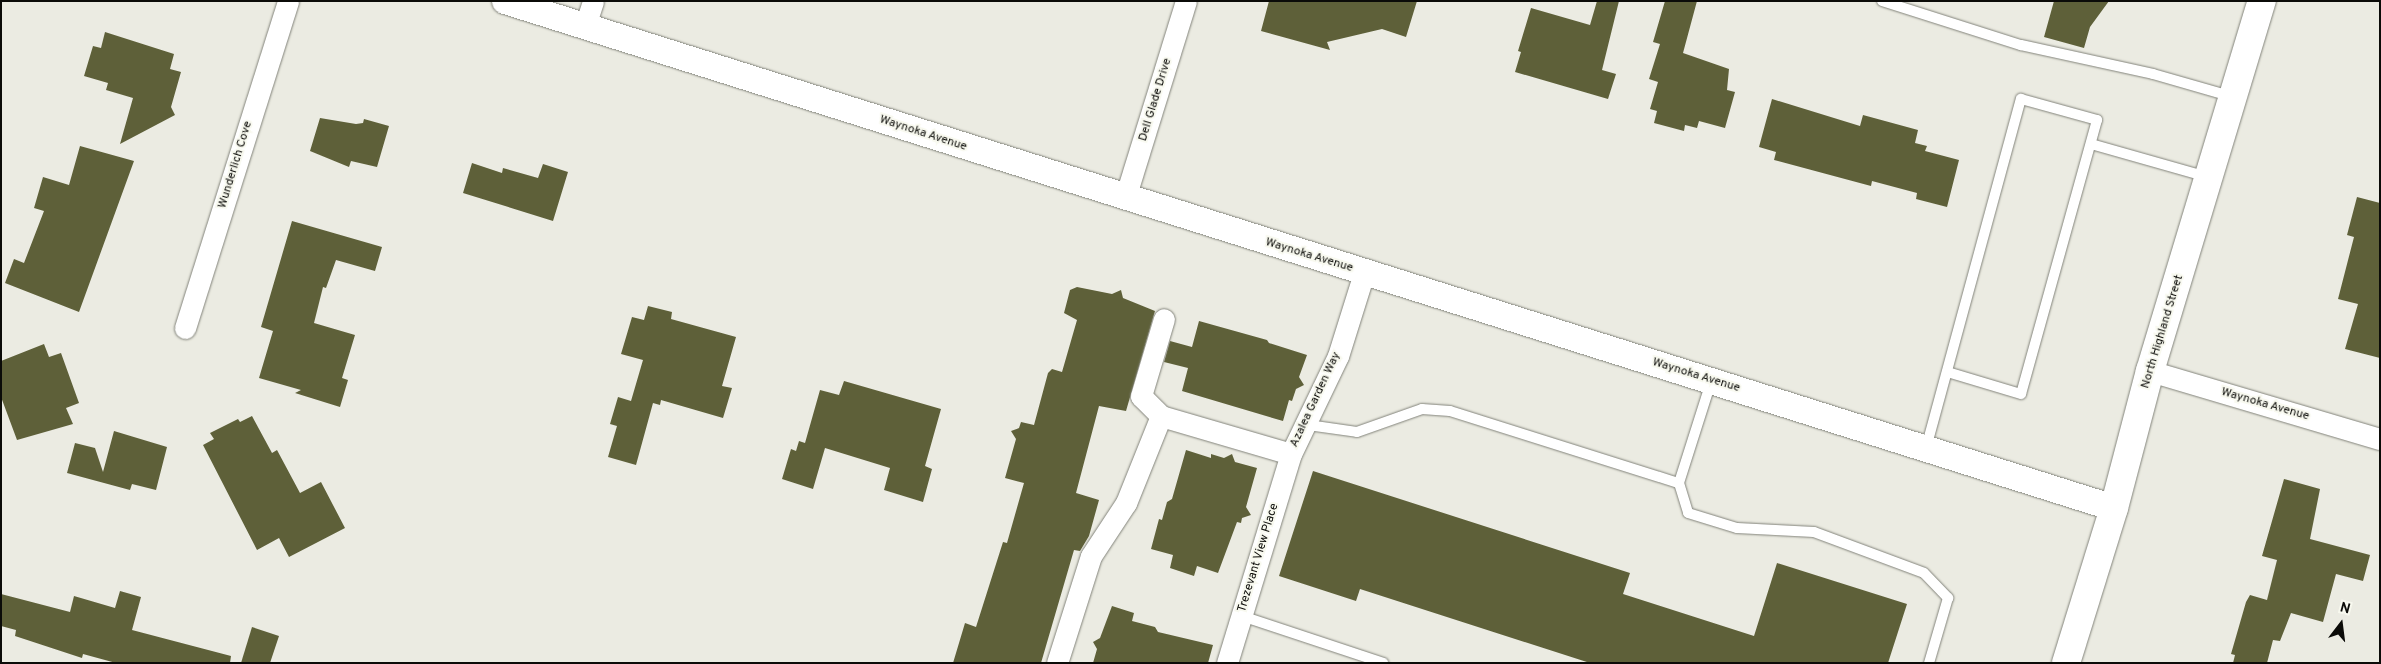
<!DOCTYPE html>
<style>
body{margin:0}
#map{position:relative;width:2381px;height:664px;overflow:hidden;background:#ebebe2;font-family:Overpass,sans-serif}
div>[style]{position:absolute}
.building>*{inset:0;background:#5e6039}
.roads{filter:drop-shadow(0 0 1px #82837a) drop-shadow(0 0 1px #82837a)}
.service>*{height:10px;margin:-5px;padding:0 5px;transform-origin:5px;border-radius:5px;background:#fff}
.minor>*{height:21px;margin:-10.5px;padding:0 10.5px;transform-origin:10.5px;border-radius:10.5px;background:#fff}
.tertiary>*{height:26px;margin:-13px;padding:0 13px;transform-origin:13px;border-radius:13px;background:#fff}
.secondary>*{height:28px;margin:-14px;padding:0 14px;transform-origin:14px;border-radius:14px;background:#fff}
span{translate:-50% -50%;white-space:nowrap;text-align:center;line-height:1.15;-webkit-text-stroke:4px #f8f9ef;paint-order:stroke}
.street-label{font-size:12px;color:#0b0b08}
.frame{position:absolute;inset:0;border:2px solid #0b0b08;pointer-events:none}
.north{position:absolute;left:2316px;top:599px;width:50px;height:50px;-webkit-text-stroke:4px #f8f9ef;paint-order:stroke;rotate:15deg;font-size:14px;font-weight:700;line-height:20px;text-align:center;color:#0b0b08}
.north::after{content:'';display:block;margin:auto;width:18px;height:22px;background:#0b0b08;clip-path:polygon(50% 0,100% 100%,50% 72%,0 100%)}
</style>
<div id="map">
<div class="building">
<i style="clip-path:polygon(1269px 1px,1417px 1px,1406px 37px,1382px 29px,1327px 42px,1330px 50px,1261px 31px)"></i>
<i style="clip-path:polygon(1597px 1px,1619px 1px,1602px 70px,1616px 74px,1608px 99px,1515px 72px,1521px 52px,1518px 51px,1531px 8px,1590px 25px)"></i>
<i style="clip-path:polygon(1665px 1px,1697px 1px,1683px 53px,1729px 69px,1727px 90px,1735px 92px,1725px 128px,1699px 121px,1697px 128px,1685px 125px,1684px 131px,1654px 123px,1657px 111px,1650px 109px,1658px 82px,1649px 79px,1660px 44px,1653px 42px)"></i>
<i style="clip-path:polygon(2054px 1px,2109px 1px,2090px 27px,2084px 48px,2044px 37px)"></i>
<i style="clip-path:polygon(105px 32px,174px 54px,170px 69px,181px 72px,171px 107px,175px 115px,120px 144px,133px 98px,106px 90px,108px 83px,84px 76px,93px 46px,101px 48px)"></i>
<i style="clip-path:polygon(1772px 99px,1860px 126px,1863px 115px,1918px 130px,1915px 143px,1927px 146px,1925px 151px,1959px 160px,1947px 207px,1916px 199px,1917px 193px,1872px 181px,1871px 186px,1774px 160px,1776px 152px,1759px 147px)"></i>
<i style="clip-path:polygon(320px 118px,356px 124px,363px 123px,364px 119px,389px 126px,377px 167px,351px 161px,349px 167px,310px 151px)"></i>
<i style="clip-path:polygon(80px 146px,134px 161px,79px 312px,5px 283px,14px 259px,24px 263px,44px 211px,34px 208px,43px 177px,69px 185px)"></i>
<i style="clip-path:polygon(472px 163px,502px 173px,503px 168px,538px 178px,543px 164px,568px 172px,553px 221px,463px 193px)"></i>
<i style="clip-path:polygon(2357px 197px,2380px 203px,2380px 358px,2345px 349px,2358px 304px,2338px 299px,2354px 237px,2347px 235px)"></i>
<i style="clip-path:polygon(292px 221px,382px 247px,375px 271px,336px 260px,326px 288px,323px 287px,314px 323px,355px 335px,342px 378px,348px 380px,340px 407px,295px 393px,301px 390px,259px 378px,273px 331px,261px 327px)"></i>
<i style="clip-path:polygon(1077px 287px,1112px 294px,1121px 290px,1123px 298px,1155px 311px,1126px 411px,1099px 406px,1076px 493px,1099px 500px,1089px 536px,1080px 551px,1074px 550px,1041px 663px,953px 663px,965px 623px,976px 627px,1003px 542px,1007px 543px,1024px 483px,1005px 478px,1016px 439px,1011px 431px,1019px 428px,1021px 422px,1034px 425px,1048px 373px,1052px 369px,1062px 372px,1077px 320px,1064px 313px,1070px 290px)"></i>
<i style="clip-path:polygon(648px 306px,672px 312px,671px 319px,736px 337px,722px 386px,732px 388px,723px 418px,661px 400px,660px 405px,653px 403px,636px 465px,608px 457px,617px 426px,610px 424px,618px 397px,631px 401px,643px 360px,621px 354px,632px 317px,644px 320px)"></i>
<i style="clip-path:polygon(1199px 321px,1267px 340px,1269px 343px,1307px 355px,1299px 377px,1304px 385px,1296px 389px,1292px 401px,1289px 400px,1283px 421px,1182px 391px,1188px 368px,1164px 362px,1170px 341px,1192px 347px)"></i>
<i style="clip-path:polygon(44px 344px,49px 357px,61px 353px,79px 403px,66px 408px,73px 424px,17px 440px,1px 397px,1px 361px)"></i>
<i style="clip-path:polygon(844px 381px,941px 409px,925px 466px,932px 469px,923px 502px,884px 490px,890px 468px,825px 448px,813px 489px,782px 479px,791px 449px,796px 451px,799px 441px,805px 443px,820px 390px,839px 395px)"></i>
<i style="clip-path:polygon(252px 416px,272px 453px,277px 450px,300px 493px,321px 482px,345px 528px,289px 557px,279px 538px,257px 550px,203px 445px,214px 439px,210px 433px,238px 419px,240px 422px)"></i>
<i style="clip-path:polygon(114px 431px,167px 447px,156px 490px,132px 484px,130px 490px,67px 473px,75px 443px,95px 448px,103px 472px)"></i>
<i style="clip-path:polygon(1186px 450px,1211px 458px,1211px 454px,1224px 458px,1232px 454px,1235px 462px,1257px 468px,1246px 507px,1251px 515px,1242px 518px,1241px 523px,1237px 522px,1218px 573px,1197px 566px,1194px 576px,1170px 568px,1173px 555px,1151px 549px,1159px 519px,1162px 520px,1167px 502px,1172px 499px)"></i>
<i style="clip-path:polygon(1313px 471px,1630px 573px,1623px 594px,1754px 636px,1777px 563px,1907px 604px,1888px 663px,1590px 663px,1360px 589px,1356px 601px,1279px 576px)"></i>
<i style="clip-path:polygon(2284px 479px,2320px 489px,2310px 539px,2370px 555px,2363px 581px,2336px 574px,2323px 622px,2291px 613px,2280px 641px,2273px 640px,2267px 663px,2233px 663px,2235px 655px,2231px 654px,2246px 602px,2250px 595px,2267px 600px,2277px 560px,2262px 556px)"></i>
<i style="clip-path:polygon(120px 591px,141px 597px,132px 630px,231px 656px,230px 663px,116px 663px,83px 654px,82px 658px,15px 636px,16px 630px,1px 626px,1px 594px,70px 612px,74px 596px,115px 608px)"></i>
<i style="clip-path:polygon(1112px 606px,1134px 613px,1132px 621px,1155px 627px,1158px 632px,1213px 645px,1208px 663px,1093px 663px,1097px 649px,1093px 642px,1100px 638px)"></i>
<i style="clip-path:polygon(252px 627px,279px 636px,270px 663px,241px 663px)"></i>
</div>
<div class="roads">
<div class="service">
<i style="left:1882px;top:1px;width:146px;rotate:17.6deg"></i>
<i style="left:2021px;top:45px;width:135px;rotate:12.4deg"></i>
<i style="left:2153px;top:74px;width:83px;rotate:16deg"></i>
<i style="left:2091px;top:144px;width:122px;rotate:15.8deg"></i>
<i style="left:1711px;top:382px;width:106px;rotate:107.6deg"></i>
<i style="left:1679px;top:483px;width:31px;rotate:73deg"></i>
<i style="left:1688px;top:513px;width:51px;rotate:17deg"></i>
<i style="left:1737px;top:528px;width:77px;rotate:3deg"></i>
<i style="left:1814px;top:532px;width:117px;rotate:20.4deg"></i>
<i style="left:1924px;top:573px;width:35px;rotate:46deg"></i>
<i style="left:1948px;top:598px;width:68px;rotate:106.3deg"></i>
<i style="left:1308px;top:425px;width:49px;rotate:8.1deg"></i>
<i style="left:1357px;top:432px;width:69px;rotate:-19.5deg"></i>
<i style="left:1422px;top:409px;width:28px;rotate:4deg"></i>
<i style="left:1450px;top:411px;width:240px;rotate:17.5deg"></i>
<i style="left:1926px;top:448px;width:362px;rotate:-74.8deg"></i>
<i style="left:2021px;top:99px;width:79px;rotate:15.4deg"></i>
<i style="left:2097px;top:120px;width:284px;rotate:105.5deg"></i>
<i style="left:2021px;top:394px;width:77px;rotate:-163.4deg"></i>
<i style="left:1242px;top:616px;width:149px;rotate:18.4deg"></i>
</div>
<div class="minor">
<i style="left:585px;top:26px;width:26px;rotate:-72deg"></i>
<i style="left:1125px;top:198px;width:206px;rotate:-72.8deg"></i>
<i style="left:185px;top:328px;width:343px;rotate:-72.5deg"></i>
<i style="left:2150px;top:371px;width:240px;rotate:16.5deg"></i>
<i style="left:1161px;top:416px;width:135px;rotate:16.3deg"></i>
<i style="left:1291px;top:454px;width:109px;rotate:-64.4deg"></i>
<i style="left:1338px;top:356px;width:87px;rotate:-72.6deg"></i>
<i style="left:1057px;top:663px;width:112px;rotate:-72.4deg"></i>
<i style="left:1091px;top:556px;width:64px;rotate:-56.6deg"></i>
<i style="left:1126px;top:503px;width:94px;rotate:-68.1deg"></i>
<i style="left:1161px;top:416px;width:28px;rotate:-135deg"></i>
<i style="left:1141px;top:396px;width:80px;rotate:-73.4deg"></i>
<i style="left:1227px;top:663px;width:219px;rotate:-73deg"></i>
</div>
<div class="tertiary">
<i style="left:505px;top:1px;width:1687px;rotate:17.49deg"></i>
</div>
<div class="secondary">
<i style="left:2066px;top:663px;width:162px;rotate:-72.8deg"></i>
<i style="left:2114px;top:508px;width:142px;rotate:-75.3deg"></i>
<i style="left:2150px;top:371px;width:387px;rotate:-73.2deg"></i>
</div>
</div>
<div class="street-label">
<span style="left:1156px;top:100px;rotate:-73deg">Dell Glade Drive</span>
<span style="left:923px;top:134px;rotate:18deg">Waynoka Avenue</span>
<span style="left:236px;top:165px;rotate:-73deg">Wunderlich Cove</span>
<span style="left:1309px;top:256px;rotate:17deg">Waynoka Avenue</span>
<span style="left:2163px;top:332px;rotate:-73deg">North Highland Street</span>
<span style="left:1696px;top:376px;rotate:17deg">Waynoka Avenue</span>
<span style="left:1316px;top:400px;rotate:-65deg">Azalea Garden Way</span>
<span style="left:2265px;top:405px;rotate:16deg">Waynoka Avenue</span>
<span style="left:1259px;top:558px;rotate:-73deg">Trezevant View Place</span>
</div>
<div class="frame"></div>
<div class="north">N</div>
</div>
